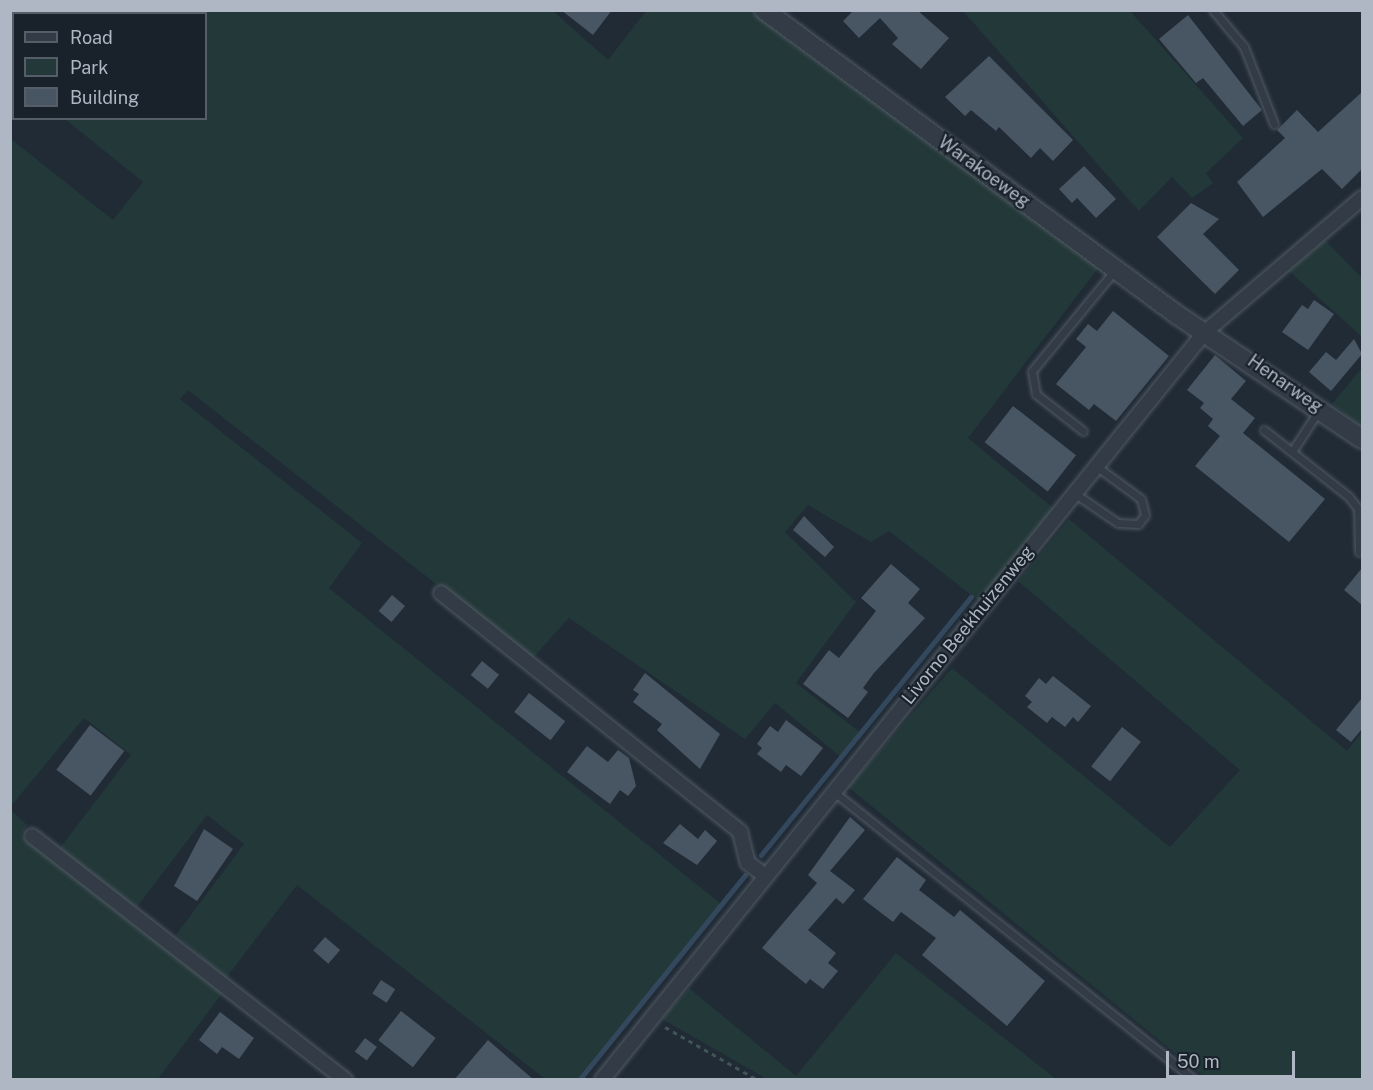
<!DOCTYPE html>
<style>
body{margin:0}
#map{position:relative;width:1373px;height:1090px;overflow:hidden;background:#202b36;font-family:"Public Sans",sans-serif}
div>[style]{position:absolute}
.green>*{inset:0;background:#233838}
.stream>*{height:5px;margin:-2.5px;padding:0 2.5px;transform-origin:2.5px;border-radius:2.5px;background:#34485d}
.building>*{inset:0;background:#485562;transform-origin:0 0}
.path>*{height:3px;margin-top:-1.5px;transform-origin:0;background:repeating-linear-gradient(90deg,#415556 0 4.5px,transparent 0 9px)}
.roads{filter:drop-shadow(0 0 2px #515a64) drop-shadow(0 0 2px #515a64)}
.service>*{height:7px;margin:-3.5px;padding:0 3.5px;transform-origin:3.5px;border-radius:3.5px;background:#333c46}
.minor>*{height:14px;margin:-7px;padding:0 7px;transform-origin:7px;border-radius:7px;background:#333c46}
.tertiary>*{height:18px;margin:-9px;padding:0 9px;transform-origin:9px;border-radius:9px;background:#333c46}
span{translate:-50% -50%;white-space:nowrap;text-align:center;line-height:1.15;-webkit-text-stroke:4.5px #19222b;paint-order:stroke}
.street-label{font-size:18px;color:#aeb7c3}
.frame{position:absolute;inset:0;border:12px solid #aeb7c3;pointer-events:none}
.legend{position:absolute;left:12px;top:12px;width:195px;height:108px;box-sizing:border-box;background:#19222b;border:2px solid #555e68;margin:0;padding:8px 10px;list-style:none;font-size:18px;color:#aeb7c3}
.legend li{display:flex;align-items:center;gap:12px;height:30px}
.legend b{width:30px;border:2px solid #555e68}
.scale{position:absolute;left:1166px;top:1051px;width:129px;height:27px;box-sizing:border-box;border:3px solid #aeb7c3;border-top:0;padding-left:8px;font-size:18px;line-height:21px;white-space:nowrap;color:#aeb7c3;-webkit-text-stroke:4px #19222b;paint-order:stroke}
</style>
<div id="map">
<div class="green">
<i style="clip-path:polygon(39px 11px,553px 11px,608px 60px,646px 11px,751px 11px,1099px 267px,968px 438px,1053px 508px,979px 601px,889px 531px,871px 542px,808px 505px,785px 532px,856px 602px,796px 683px,861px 733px,841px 757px,775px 703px,745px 739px,569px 618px,532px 659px,188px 390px,180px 399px,362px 543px,329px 588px,721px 904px,579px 1079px,545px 1079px,297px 885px,226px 978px,176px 935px,244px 844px,207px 815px,136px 908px,59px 849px,131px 755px,84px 718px,11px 806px,11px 139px,113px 220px,143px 182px,65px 119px,206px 118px,206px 14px)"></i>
<i style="clip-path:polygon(963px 11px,1130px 11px,1243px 138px,1206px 173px,1213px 183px,1192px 198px,1172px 177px,1139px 211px)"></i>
<i style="clip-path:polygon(1325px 240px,1362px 278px,1362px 337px,1289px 271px)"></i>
<i style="clip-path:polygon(1362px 368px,1362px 427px,1332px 404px)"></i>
<i style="clip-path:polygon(1069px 519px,1347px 751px,1362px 732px,1362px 1079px,1207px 1079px,848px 787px,952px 668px,1170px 847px,1240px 770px,1018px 581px)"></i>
<i style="clip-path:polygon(10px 809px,27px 825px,21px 835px,223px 992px,158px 1079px,11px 1079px)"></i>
<i style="clip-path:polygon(896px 953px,1056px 1079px,767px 1079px,662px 1019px,689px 988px,796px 1076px)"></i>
</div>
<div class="stream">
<i style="left:761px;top:855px;width:333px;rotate:-50.9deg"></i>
<i style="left:579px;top:1080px;width:264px;rotate:-51deg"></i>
</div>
<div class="building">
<i style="clip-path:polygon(561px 10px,612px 10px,593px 35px)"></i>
<i style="clip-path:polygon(854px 10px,917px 10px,949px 38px,921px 69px,892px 44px,898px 38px,880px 18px,859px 38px,843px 21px)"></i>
<i style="clip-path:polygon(1188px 15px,1262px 110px,1243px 126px,1203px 78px,1196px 83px,1159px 39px)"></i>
<i style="clip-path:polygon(989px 56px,1073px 140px,1053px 161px,1040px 148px,1031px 158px,999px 127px,996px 131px,971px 110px,965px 116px,945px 97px)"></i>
<i style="clip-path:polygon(1362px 92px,1362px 169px,1342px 189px,1322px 169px,1263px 217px,1237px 182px,1285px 138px,1277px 130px,1297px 110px,1318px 132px)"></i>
<i style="clip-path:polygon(1084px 166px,1116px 199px,1096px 218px,1077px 198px,1072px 203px,1059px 189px)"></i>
<i style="clip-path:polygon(1191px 203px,1219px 219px,1203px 234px,1239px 270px,1215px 294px,1157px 237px)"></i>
<i style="clip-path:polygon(1314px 300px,1334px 314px,1308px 350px,1282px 332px,1302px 305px,1308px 309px)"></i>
<i style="clip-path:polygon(1113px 311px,1169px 356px,1116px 421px,1094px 404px,1089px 410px,1056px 384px,1086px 347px,1076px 339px,1088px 324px,1097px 331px)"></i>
<i style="clip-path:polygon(1354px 339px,1362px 354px,1331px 391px,1309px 372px,1326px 352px,1336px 360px)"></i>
<i style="clip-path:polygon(1215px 355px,1246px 381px,1231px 399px,1255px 418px,1243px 433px,1325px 499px,1289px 542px,1195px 466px,1220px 436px,1208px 426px,1213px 419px,1200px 408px,1204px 403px,1187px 390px)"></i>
<i style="left:1013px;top:406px;width:80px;height:46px;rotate:38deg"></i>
<i style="clip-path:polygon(804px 516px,834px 547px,825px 557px,793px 530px)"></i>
<i style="clip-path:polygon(891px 564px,920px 589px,908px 603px,925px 618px,874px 673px,863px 688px,868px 692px,848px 718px,803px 684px,829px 650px,839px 658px,876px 611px,861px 598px)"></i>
<i style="clip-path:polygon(1362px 568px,1362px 605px,1344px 590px)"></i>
<i style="left:392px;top:595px;width:17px;height:21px;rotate:40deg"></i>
<i style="left:482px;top:661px;width:22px;height:18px;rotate:39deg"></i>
<i style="clip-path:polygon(645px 673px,720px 734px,700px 769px,657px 730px,662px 724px,633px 702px,639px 694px,633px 690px)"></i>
<i style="clip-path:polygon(1053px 676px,1091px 706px,1078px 722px,1073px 717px,1065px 727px,1052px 717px,1047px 723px,1027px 707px,1032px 702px,1025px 696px,1039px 678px,1046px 684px)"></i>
<i style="left:529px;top:693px;width:46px;height:24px;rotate:38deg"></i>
<i style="clip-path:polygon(1362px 698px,1362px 729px,1351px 742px,1336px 730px)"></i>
<i style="clip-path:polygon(786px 720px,823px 748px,801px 776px,786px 765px,781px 772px,757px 754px,762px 748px,757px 744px,770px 726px,778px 732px)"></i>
<i style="left:90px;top:725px;width:43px;height:56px;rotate:37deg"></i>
<i style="left:1122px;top:727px;width:24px;height:50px;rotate:38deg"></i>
<i style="clip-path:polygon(587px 746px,608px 762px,618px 750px,629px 758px,636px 786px,628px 796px,620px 790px,610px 804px,567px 772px)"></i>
<i style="clip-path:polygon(850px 817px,865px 830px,830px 871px,855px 890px,843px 904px,836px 898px,808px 930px,836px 953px,828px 963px,838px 971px,823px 989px,810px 979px,806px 984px,762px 948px,817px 883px,808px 875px)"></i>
<i style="clip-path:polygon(680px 824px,698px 839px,705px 830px,717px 841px,697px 865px,663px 843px)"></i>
<i style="clip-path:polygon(204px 829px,233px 849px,197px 901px,174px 886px)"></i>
<i style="clip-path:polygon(897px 857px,926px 880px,919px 890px,954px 917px,960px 910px,1045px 981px,1007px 1026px,922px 955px,936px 938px,901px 912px,893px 922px,863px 899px)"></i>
<i style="left:325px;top:937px;width:20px;height:18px;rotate:41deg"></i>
<i style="left:381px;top:980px;width:17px;height:16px;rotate:33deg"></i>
<i style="left:401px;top:1011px;width:44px;height:37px;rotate:38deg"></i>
<i style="clip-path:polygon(220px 1012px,254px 1038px,239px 1059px,222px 1047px,217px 1054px,199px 1040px)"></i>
<i style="left:365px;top:1038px;width:15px;height:17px;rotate:37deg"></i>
<i style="clip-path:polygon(488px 1040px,534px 1080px,454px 1080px)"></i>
</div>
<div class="path">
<i style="left:665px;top:1027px;width:107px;rotate:29.7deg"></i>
</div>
<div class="roads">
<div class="service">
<i style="left:1213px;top:10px;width:48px;rotate:50deg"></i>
<i style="left:1244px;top:47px;width:83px;rotate:68.7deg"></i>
<i style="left:1264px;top:430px;width:108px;rotate:38.2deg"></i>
<i style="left:1349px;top:497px;width:15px;rotate:53deg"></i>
<i style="left:1358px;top:509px;width:43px;rotate:88.7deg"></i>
<i style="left:1083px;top:431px;width:60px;rotate:-141.8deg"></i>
<i style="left:1036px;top:394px;width:23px;rotate:-100deg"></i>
<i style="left:1032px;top:371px;width:129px;rotate:-50.6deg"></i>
<i style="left:1293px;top:450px;width:48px;rotate:-57deg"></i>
<i style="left:1074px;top:493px;width:53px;rotate:34.3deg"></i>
<i style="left:1118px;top:523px;width:20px;rotate:3deg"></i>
<i style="left:1138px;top:524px;width:11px;rotate:-52deg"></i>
<i style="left:1145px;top:515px;width:16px;rotate:-104deg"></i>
<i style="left:1141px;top:499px;width:56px;rotate:-143.7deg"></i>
<i style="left:834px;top:792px;width:462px;rotate:38.6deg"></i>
</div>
<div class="minor">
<i style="left:441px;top:593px;width:383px;rotate:38.6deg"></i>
<i style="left:740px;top:832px;width:32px;rotate:76deg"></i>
<i style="left:748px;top:863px;width:21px;rotate:37deg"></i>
<i style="left:32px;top:836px;width:397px;rotate:37.9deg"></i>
<i style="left:602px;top:1080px;width:959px;rotate:-51.13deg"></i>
<i style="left:1204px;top:333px;width:208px;rotate:-40.5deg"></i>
</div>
<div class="tertiary">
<i style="left:764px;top:10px;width:512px;rotate:36.42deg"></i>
<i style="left:1176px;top:314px;width:224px;rotate:33.9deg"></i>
</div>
</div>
<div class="street-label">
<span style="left:984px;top:172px;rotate:36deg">Warakoeweg</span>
<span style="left:1285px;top:384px;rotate:35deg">Henarweg</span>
<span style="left:968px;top:625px;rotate:-51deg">Livorno Beekhuizenweg</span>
</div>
<div class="frame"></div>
<ul class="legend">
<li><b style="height:8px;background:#333c46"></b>Road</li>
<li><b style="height:16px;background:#233838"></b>Park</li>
<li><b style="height:16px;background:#485562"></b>Building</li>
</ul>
<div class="scale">50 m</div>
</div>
